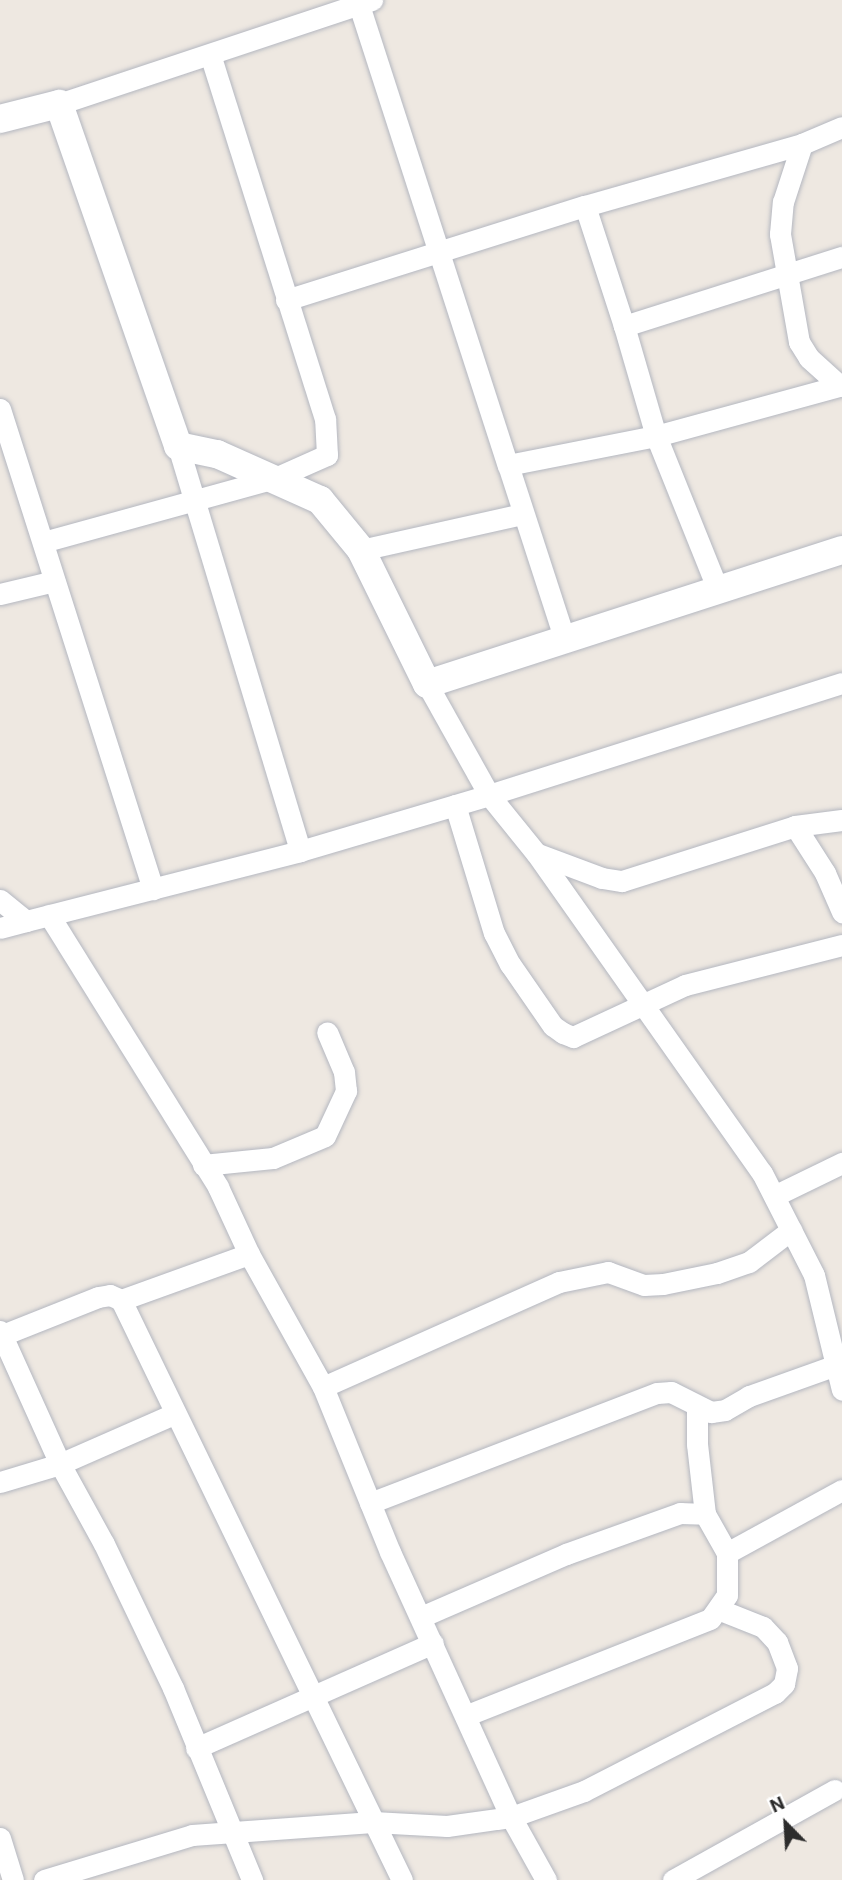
<!DOCTYPE html>
<style>
body{margin:0}
#map{position:relative;width:842px;height:1880px;overflow:hidden;background:#eee8e1;font-family:Roboto,sans-serif}
div>[style]{position:absolute}
.roads{filter:drop-shadow(0 0 2px #b4b7c0) drop-shadow(0 0 2px #b4b7c0)}
.street>*{height:21px;margin:-10.5px;padding:0 10.5px;transform-origin:10.5px;border-radius:10.5px;background:#fff}
.secondary>*{height:28px;margin:-14px;padding:0 14px;transform-origin:14px;border-radius:14px;background:#fff}
span{translate:-50% -50%;white-space:nowrap;text-align:center;line-height:1.15;-webkit-text-stroke:5px #fff;paint-order:stroke}
.north{position:absolute;left:751px;top:1789px;width:70px;height:70px;-webkit-text-stroke:5px #fff;paint-order:stroke;rotate:336deg;font-size:19px;font-weight:700;line-height:28px;text-align:center;color:#2d2d2d}
.north::after{content:'';display:block;margin:auto;width:24px;height:32px;background:#2d2d2d;clip-path:polygon(50% 0,100% 100%,50% 72%,0 100%)}
</style>
<div id="map">
<div class="roads">
<div class="street">
<i style="left:359px;top:5px;width:484px;rotate:72.1deg"></i>
<i style="left:508px;top:465px;width:151px;rotate:-11.1deg"></i>
<i style="left:656px;top:436px;width:193px;rotate:-15.3deg"></i>
<i style="left:59px;top:104px;width:330px;rotate:-18.4deg"></i>
<i style="left:585px;top:206px;width:126px;rotate:72deg"></i>
<i style="left:286px;top:300px;width:313px;rotate:-17.5deg"></i>
<i style="left:585px;top:206px;width:226px;rotate:-15.9deg"></i>
<i style="left:840px;top:386px;width:42px;rotate:-137.9deg"></i>
<i style="left:809px;top:358px;width:19px;rotate:-122deg"></i>
<i style="left:799px;top:342px;width:110px;rotate:-100deg"></i>
<i style="left:780px;top:234px;width:32px;rotate:-85deg"></i>
<i style="left:783px;top:202px;width:61px;rotate:-71.9deg"></i>
<i style="left:802px;top:144px;width:43px;rotate:-23deg"></i>
<i style="left:0;top:409px;width:504px;rotate:72.32deg"></i>
<i style="left:178px;top:446px;width:423px;rotate:73.2deg"></i>
<i style="left:508px;top:465px;width:184px;rotate:72deg"></i>
<i style="left:43px;top:542px;width:241px;rotate:-15.4deg"></i>
<i style="left:275px;top:478px;width:57px;rotate:-23.9deg"></i>
<i style="left:327px;top:455px;width:36px;rotate:-93deg"></i>
<i style="left:325px;top:419px;width:382px;rotate:-107.5deg"></i>
<i style="left:361px;top:550px;width:165px;rotate:-12.6deg"></i>
<i style="left:718px;top:590px;width:166px;rotate:-111.9deg"></i>
<i style="left:656px;top:436px;width:115px;rotate:-106.2deg"></i>
<i style="left:624px;top:326px;width:229px;rotate:-17.6deg"></i>
<i style="left:0;top:594px;width:56px;rotate:-13.5deg"></i>
<i style="left:842px;top:683px;width:370px;rotate:162.4deg"></i>
<i style="left:489px;top:795px;width:75px;rotate:51deg"></i>
<i style="left:536px;top:853px;width:392px;rotate:54.8deg"></i>
<i style="left:762px;top:1173px;width:114px;rotate:63deg"></i>
<i style="left:814px;top:1275px;width:118px;rotate:76.3deg"></i>
<i style="left:455px;top:805px;width:134px;rotate:73.1deg"></i>
<i style="left:494px;top:933px;width:35px;rotate:63deg"></i>
<i style="left:510px;top:964px;width:75px;rotate:55.3deg"></i>
<i style="left:553px;top:1026px;width:12px;rotate:35deg"></i>
<i style="left:563px;top:1033px;width:11px;rotate:22deg"></i>
<i style="left:573px;top:1037px;width:123px;rotate:-24.9deg"></i>
<i style="left:685px;top:985px;width:162px;rotate:-14.3deg"></i>
<i style="left:795px;top:826px;width:56px;rotate:57.4deg"></i>
<i style="left:825px;top:873px;width:43px;rotate:66.4deg"></i>
<i style="left:538px;top:854px;width:68px;rotate:20.6deg"></i>
<i style="left:602px;top:878px;width:20px;rotate:9deg"></i>
<i style="left:622px;top:881px;width:182px;rotate:-17.6deg"></i>
<i style="left:795px;top:826px;width:47px;rotate:-7.3deg"></i>
<i style="left:0;top:900px;width:33px;rotate:39deg"></i>
<i style="left:26px;top:921px;width:283px;rotate:-14.3deg"></i>
<i style="left:300px;top:851px;width:197px;rotate:-16.5deg"></i>
<i style="left:489px;top:795px;width:127px;rotate:-119.2deg"></i>
<i style="left:49px;top:915px;width:320px;rotate:58.1deg"></i>
<i style="left:218px;top:1187px;width:74px;rotate:65.2deg"></i>
<i style="left:249px;top:1254px;width:152px;rotate:60.9deg"></i>
<i style="left:323px;top:1387px;width:178px;rotate:67.9deg"></i>
<i style="left:390px;top:1552px;width:291px;rotate:65.5deg"></i>
<i style="left:511px;top:1817px;width:72px;rotate:60.9deg"></i>
<i style="left:0;top:928px;width:27px;rotate:-15deg"></i>
<i style="left:203px;top:1165px;width:70px;rotate:-5.7deg"></i>
<i style="left:273px;top:1158px;width:56px;rotate:-22.9deg"></i>
<i style="left:325px;top:1136px;width:50px;rotate:-65deg"></i>
<i style="left:346px;top:1091px;width:19px;rotate:-96deg"></i>
<i style="left:344px;top:1072px;width:43px;rotate:-113deg"></i>
<i style="left:774px;top:1196px;width:76px;rotate:-25.9deg"></i>
<i style="left:121px;top:1300px;width:136px;rotate:-19.8deg"></i>
<i style="left:0;top:1331px;width:146px;rotate:65.7deg"></i>
<i style="left:60px;top:1464px;width:91px;rotate:61.2deg"></i>
<i style="left:104px;top:1544px;width:160px;rotate:64.4deg"></i>
<i style="left:173px;top:1688px;width:208px;rotate:67.6deg"></i>
<i style="left:0;top:1336px;width:105px;rotate:-21.7deg"></i>
<i style="left:98px;top:1297px;width:12px;rotate:-9deg"></i>
<i style="left:110px;top:1295px;width:12px;rotate:24deg"></i>
<i style="left:121px;top:1300px;width:644px;rotate:64.15deg"></i>
<i style="left:323px;top:1387px;width:258px;rotate:-24deg"></i>
<i style="left:559px;top:1282px;width:50px;rotate:-11.5deg"></i>
<i style="left:608px;top:1272px;width:38px;rotate:20deg"></i>
<i style="left:644px;top:1285px;width:19px;rotate:-3deg"></i>
<i style="left:663px;top:1284px;width:55px;rotate:-11.5deg"></i>
<i style="left:717px;top:1273px;width:34px;rotate:-19deg"></i>
<i style="left:749px;top:1262px;width:53px;rotate:-37.3deg"></i>
<i style="left:697px;top:1408px;width:36px;rotate:90deg"></i>
<i style="left:697px;top:1444px;width:70px;rotate:83.5deg"></i>
<i style="left:0;top:1482px;width:63px;rotate:-16.7deg"></i>
<i style="left:60px;top:1464px;width:124px;rotate:-23.7deg"></i>
<i style="left:370px;top:1503px;width:307px;rotate:-21deg"></i>
<i style="left:657px;top:1393px;width:14px;rotate:-4deg"></i>
<i style="left:671px;top:1392px;width:45px;rotate:26.6deg"></i>
<i style="left:711px;top:1412px;width:14px;rotate:-8deg"></i>
<i style="left:725px;top:1410px;width:28px;rotate:-30deg"></i>
<i style="left:749px;top:1396px;width:92px;rotate:-19.6deg"></i>
<i style="left:727px;top:1553px;width:131px;rotate:-28.7deg"></i>
<i style="left:421px;top:1617px;width:158px;rotate:-23.5deg"></i>
<i style="left:566px;top:1554px;width:121px;rotate:-19.8deg"></i>
<i style="left:680px;top:1513px;width:25px;rotate:2deg"></i>
<i style="left:705px;top:1514px;width:45px;rotate:60.6deg"></i>
<i style="left:727px;top:1553px;width:42px;rotate:90deg"></i>
<i style="left:727px;top:1595px;width:29px;rotate:125deg"></i>
<i style="left:710px;top:1619px;width:261px;rotate:158.4deg"></i>
<i style="left:196px;top:1748px;width:259px;rotate:-23.9deg"></i>
<i style="left:0;top:1838px;width:44px;rotate:72.8deg"></i>
<i style="left:44px;top:1880px;width:155px;rotate:-16.9deg"></i>
<i style="left:192px;top:1835px;width:181px;rotate:-4.1deg"></i>
<i style="left:373px;top:1822px;width:74px;rotate:3.1deg"></i>
<i style="left:447px;top:1826px;width:65px;rotate:-8deg"></i>
<i style="left:511px;top:1817px;width:77px;rotate:-19.6deg"></i>
<i style="left:584px;top:1791px;width:215px;rotate:-27.2deg"></i>
<i style="left:775px;top:1693px;width:13px;rotate:-45deg"></i>
<i style="left:784px;top:1684px;width:16px;rotate:-79deg"></i>
<i style="left:787px;top:1668px;width:28px;rotate:-111deg"></i>
<i style="left:777px;top:1642px;width:21px;rotate:-133deg"></i>
<i style="left:763px;top:1627px;width:46px;rotate:-158.4deg"></i>
<i style="left:673px;top:1880px;width:185px;rotate:-29.1deg"></i>
</div>
<div class="secondary">
<i style="left:0;top:119px;width:61px;rotate:-14.3deg"></i>
<i style="left:59px;top:104px;width:362px;rotate:70.8deg"></i>
<i style="left:178px;top:446px;width:40px;rotate:12deg"></i>
<i style="left:217px;top:454px;width:113px;rotate:24.1deg"></i>
<i style="left:320px;top:500px;width:65px;rotate:50.6deg"></i>
<i style="left:361px;top:550px;width:149px;rotate:63.8deg"></i>
<i style="left:427px;top:684px;width:436px;rotate:-17.9deg"></i>
</div>
</div>
<div class="north">N</div>
</div>
